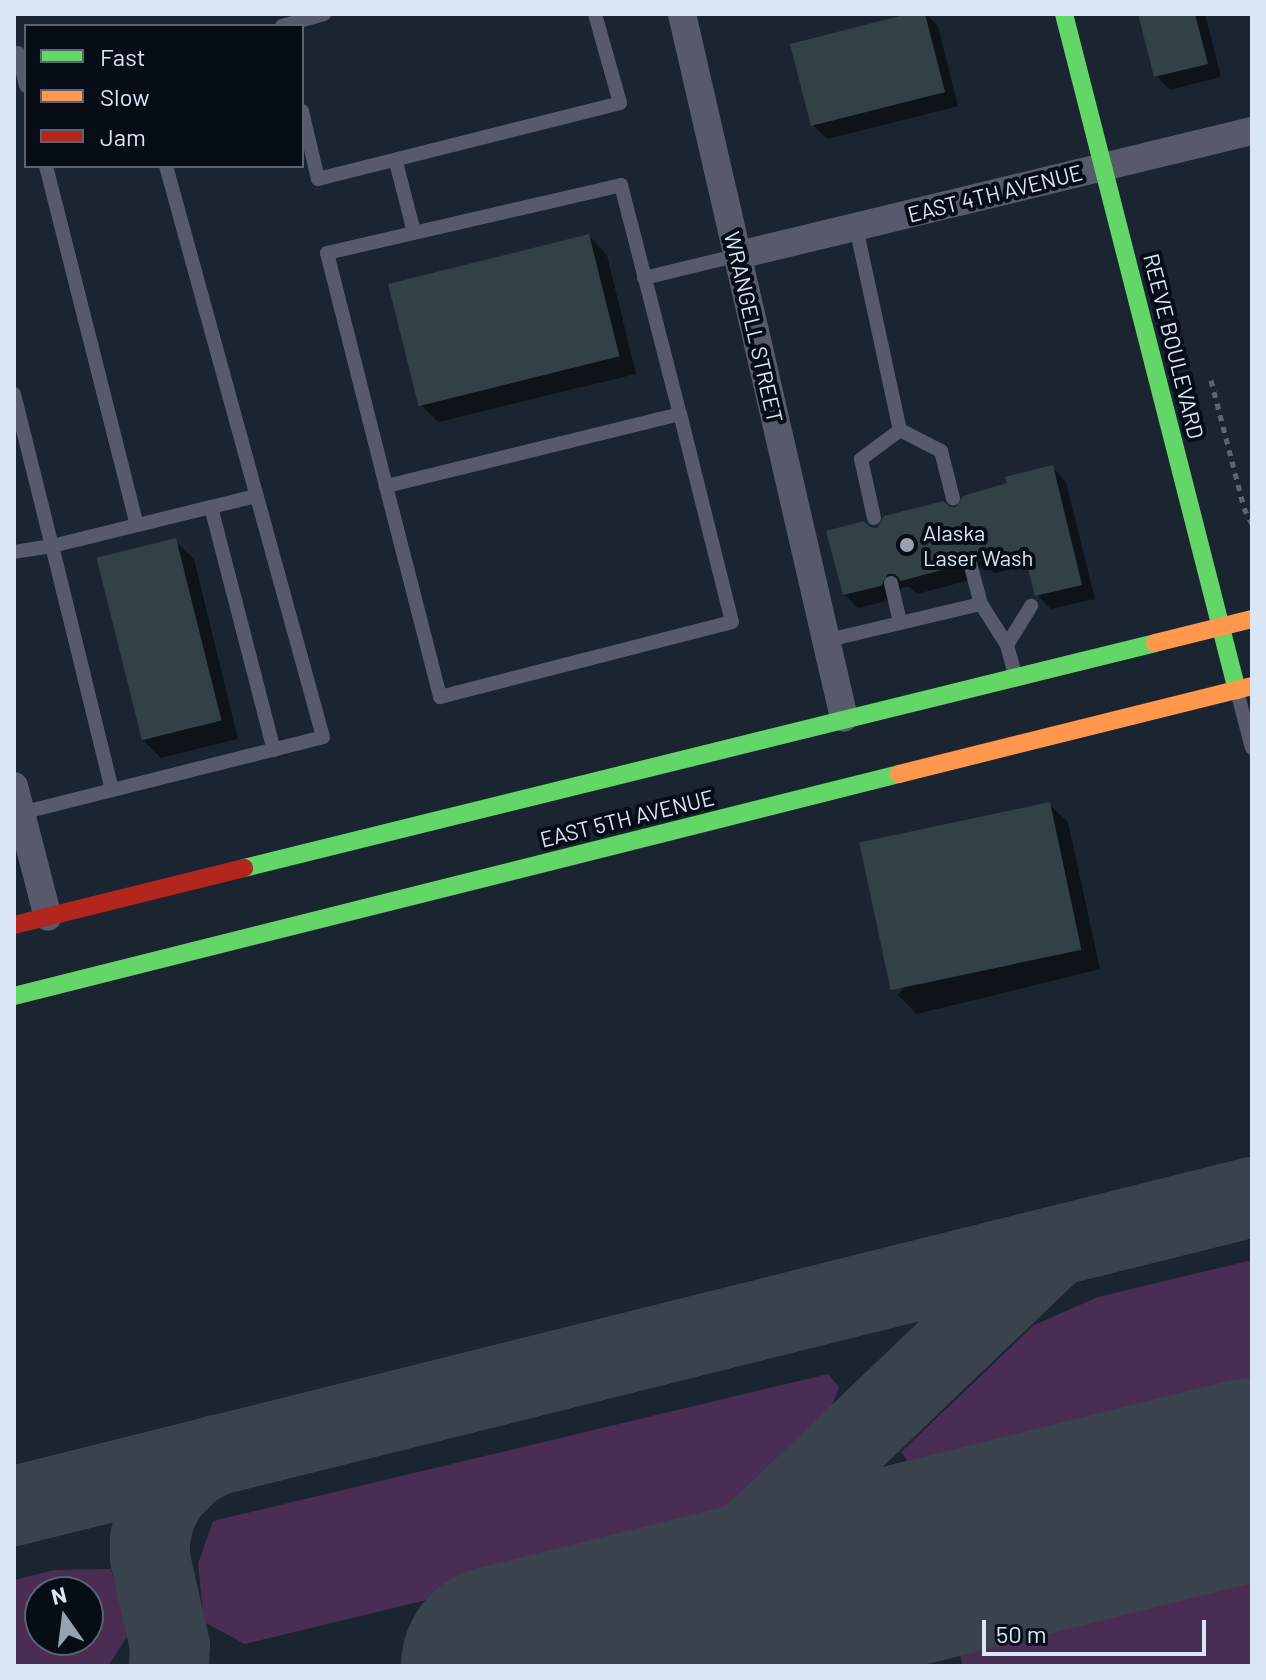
<!DOCTYPE html>
<style>
body{margin:0}
#map{position:relative;width:1266px;height:1680px;overflow:hidden;background:#1b2531;font-family:Barlow,sans-serif}
div>[style]{position:absolute}
.green>*{inset:0;background:#492d53}
.shadow>*{inset:0;background:#0007}
.taxiway>*{height:80px;margin:-40px;padding:0 40px;transform-origin:40px;border-radius:40px;background:#3a424e}
.runway>*{height:202px;margin:-101px;padding:0 101px;transform-origin:101px;border-radius:101px;background:#3a424e}
.building>*{inset:0;background:#324048;transform-origin:0 0}
.path>*{height:5px;margin-top:-2.5px;transform-origin:0;background:repeating-linear-gradient(90deg,#5f6270 0 6px,transparent 0 12px)}
.lane>*{height:14px;margin:-7px;padding:0 7px;transform-origin:7px;border-radius:7px;background:#565a6a}
.street>*{height:28px;margin:-14px;padding:0 14px;transform-origin:14px;border-radius:14px;background:#565a6a}
.fast>*{height:18px;margin:-9px;padding:0 9px;transform-origin:9px;border-radius:9px;background:#63d668}
.slow>*{height:18px;margin:-9px;padding:0 9px;transform-origin:9px;border-radius:9px;background:#ff974d}
.jam>*{height:18px;margin:-9px;padding:0 9px;transform-origin:9px;border-radius:9px;background:#b3261e}
.dots>*{width:22px;height:22px;translate:-50% -50%;box-sizing:border-box;border:4px solid #060d17;border-radius:50%}
span{translate:-50% -50%;white-space:nowrap;text-align:center;line-height:1.15;-webkit-text-stroke:8px #060d17;paint-order:stroke}
.street-label{font-size:22px;color:#d9e6f5}
.poi-label{font-size:22px;color:#d9e6f5}
.left{translate:0 -50%;text-align:left}
.frame{position:absolute;inset:0;border:16px solid #d9e6f5;pointer-events:none}
.legend{position:absolute;left:24px;top:24px;width:280px;height:144px;box-sizing:border-box;background:#060d17;border:2px solid #5a6470;margin:0;padding:10px 14px;list-style:none;font-size:24px;color:#d9e6f5}
.legend li{display:flex;align-items:center;gap:16px;height:40px}
.legend b{width:40px;border:2px solid #5a6470}
.north{position:absolute;left:24px;top:1576px;width:80px;height:80px;box-sizing:border-box;background:#060d17;border:2px solid #5a6470;border-radius:50%;rotate:346deg;font-size:22px;font-weight:700;line-height:32px;text-align:center;color:#d9e6f5}
.north::after{content:'';display:block;margin:auto;width:28px;height:36px;background:#96a2b0;clip-path:polygon(50% 0,100% 100%,50% 72%,0 100%)}
.scale{position:absolute;left:982px;top:1620px;width:224px;height:36px;box-sizing:border-box;border:4px solid #d9e6f5;border-top:0;padding-left:10px;font-size:24px;line-height:28px;white-space:nowrap;color:#d9e6f5;-webkit-text-stroke:6px #060d17;paint-order:stroke}
</style>
<div id="map">
<div class="green">
<i style="clip-path:polygon(1252px 1260px,1252px 1390px,913px 1469px,901px 1452px,1034px 1325px,1098px 1297px)"></i>
<i style="clip-path:polygon(828px 1374px,839px 1387px,828px 1415px,713px 1519px,686px 1537px,245px 1644px,204px 1622px,198px 1564px,213px 1521px)"></i>
<i style="clip-path:polygon(evenodd,111px 1569px,129px 1634px,108px 1666px,14px 1666px,14px 1580px,54px 1570px,111px 1569px,40px 1592px,88px 1592px,88px 1640px,40px 1640px,40px 1592px)"></i>
<i style="clip-path:polygon(1252px 1571px,1252px 1666px,962px 1666px,959px 1644px)"></i>
</div>
<div class="shadow">
<i style="clip-path:polygon(916px 14px,926px 14px,938px 26px,958px 106px,827px 139px,813px 125px)"></i>
<i style="clip-path:polygon(1141px 14px,1205px 14px,1221px 77px,1170px 90px,1156px 76px)"></i>
<i style="clip-path:polygon(589px 236px,607px 255px,636px 374px,438px 422px,419px 403px)"></i>
<i style="clip-path:polygon(1052px 467px,1066px 482px,1095px 599px,1051px 609px,1037px 595px,1029px 565px,995px 573px,984px 566px,976px 571px,974px 579px,917px 594px,910px 587px,902px 587px,895px 599px,858px 608px,844px 594px,870px 529px,957px 509px)"></i>
<i style="clip-path:polygon(175px 541px,194px 559px,238px 739px,161px 758px,142px 739px)"></i>
<i style="clip-path:polygon(1049px 804px,1068px 822px,1100px 969px,917px 1014px,898px 995px)"></i>
</div>
<div class="taxiway">
<i style="left:14px;top:1506px;width:1276px;rotate:-14.01deg"></i>
<i style="left:608px;top:1640px;width:101px;rotate:-29.6deg"></i>
<i style="left:696px;top:1590px;width:491px;rotate:-43.7deg"></i>
<i style="left:608px;top:1640px;width:84px;rotate:-0.7deg"></i>
<i style="left:692px;top:1639px;width:104px;rotate:15.1deg"></i>
<i style="left:169px;top:1666px;width:20px;rotate:-87deg"></i>
<i style="left:170px;top:1646px;width:90px;rotate:-102.8deg"></i>
<i style="left:150px;top:1558px;width:19px;rotate:-90deg"></i>
<i style="left:150px;top:1539px;width:26px;rotate:-77deg"></i>
<i style="left:156px;top:1514px;width:24px;rotate:-62deg"></i>
<i style="left:167px;top:1493px;width:37px;rotate:-45deg"></i>
<i style="left:193px;top:1467px;width:27px;rotate:-27deg"></i>
</div>
<div class="runway">
<i style="left:502px;top:1666px;width:773px;rotate:-14deg"></i>
</div>
<div class="building">
<i style="clip-path:polygon(908px 14px,925px 14px,945px 92px,811px 126px,790px 44px)"></i>
<i style="clip-path:polygon(1138px 14px,1195px 14px,1208px 64px,1154px 77px)"></i>
<i style="left:589px;top:234px;width:126px;height:207px;rotate:76deg"></i>
<i style="clip-path:polygon(1053px 465px,1082px 585px,1035px 596px,1023px 549px,980px 560px,968px 553px,962px 557px,960px 565px,901px 581px,895px 574px,888px 574px,881px 586px,843px 595px,826px 531px,864px 521px,870px 527px,877px 528px,884px 516px,943px 501px,950px 507px,956px 507px,963px 496px,1007px 483px,1005px 477px)"></i>
<i style="left:176px;top:538px;width:188px;height:82px;rotate:76deg"></i>
<i style="left:1050px;top:802px;width:151px;height:195px;rotate:78deg"></i>
</div>
<div class="path">
<i style="left:1211px;top:380px;width:132px;rotate:75.5deg"></i>
<i style="left:1244px;top:508px;width:18px;rotate:63deg"></i>
</div>
<div class="lane">
<i style="left:282px;top:26px;width:44px;rotate:-15.9deg"></i>
<i style="left:18px;top:53px;width:34px;rotate:76deg"></i>
<i style="left:302px;top:111px;width:70px;rotate:76.8deg"></i>
<i style="left:318px;top:179px;width:311px;rotate:-14.1deg"></i>
<i style="left:620px;top:103px;width:92px;rotate:-105.7deg"></i>
<i style="left:396px;top:162px;width:72px;rotate:75.6deg"></i>
<i style="left:46px;top:166px;width:370px;rotate:75.8deg"></i>
<i style="left:621px;top:185px;width:236px;rotate:75.6deg"></i>
<i style="left:680px;top:414px;width:303px;rotate:166.2deg"></i>
<i style="left:386px;top:486px;width:240px;rotate:-104.2deg"></i>
<i style="left:327px;top:253px;width:302px;rotate:-13deg"></i>
<i style="left:856px;top:227px;width:208px;rotate:77.8deg"></i>
<i style="left:900px;top:430px;width:46px;rotate:27.1deg"></i>
<i style="left:941px;top:451px;width:49px;rotate:75.7deg"></i>
<i style="left:644px;top:278px;width:98px;rotate:-13.6deg"></i>
<i style="left:14px;top:394px;width:157px;rotate:76deg"></i>
<i style="left:52px;top:546px;width:38px;rotate:171deg"></i>
<i style="left:386px;top:486px;width:218px;rotate:75.6deg"></i>
<i style="left:440px;top:697px;width:301px;rotate:-14.4deg"></i>
<i style="left:732px;top:622px;width:214px;rotate:-104deg"></i>
<i style="left:211px;top:507px;width:46px;rotate:-13.7deg"></i>
<i style="left:874px;top:518px;width:60px;rotate:-102.4deg"></i>
<i style="left:861px;top:459px;width:49px;rotate:-36.6deg"></i>
<i style="left:970px;top:563px;width:42px;rotate:75deg"></i>
<i style="left:981px;top:604px;width:49px;rotate:57.6deg"></i>
<i style="left:1007px;top:645px;width:28px;rotate:75deg"></i>
<i style="left:891px;top:583px;width:40px;rotate:77deg"></i>
<i style="left:824px;top:641px;width:161px;rotate:-13.3deg"></i>
<i style="left:1007px;top:645px;width:46px;rotate:-58.4deg"></i>
<i style="left:1238px;top:695px;width:55px;rotate:75.2deg"></i>
<i style="left:112px;top:790px;width:251px;rotate:-103.8deg"></i>
<i style="left:52px;top:546px;width:164px;rotate:-13.8deg"></i>
<i style="left:211px;top:507px;width:251px;rotate:75.5deg"></i>
<i style="left:21px;top:813px;width:311px;rotate:-14.1deg"></i>
<i style="left:323px;top:737px;width:592px;rotate:-105.37deg"></i>
</div>
<div class="street">
<i style="left:682px;top:14px;width:722px;rotate:77.04deg"></i>
<i style="left:739px;top:255px;width:528px;rotate:-13.59deg"></i>
<i style="left:14px;top:786px;width:135px;rotate:75.5deg"></i>
</div>
<div class="fast">
<i style="left:1064px;top:14px;width:698px;rotate:75.65deg"></i>
<i style="left:244px;top:868px;width:938px;rotate:-13.87deg"></i>
<i style="left:14px;top:996px;width:912px;rotate:-14.08deg"></i>
</div>
<div class="slow">
<i style="left:1155px;top:643px;width:100px;rotate:-13.9deg"></i>
<i style="left:899px;top:774px;width:364px;rotate:-14deg"></i>
</div>
<div class="jam">
<i style="left:14px;top:925px;width:237px;rotate:-13.9deg"></i>
</div>
<div class="dots">
<i style="left:907px;top:545px;background:#96a2b0"></i>
</div>
<div class="street-label">
<span style="left:995px;top:193px;rotate:-14deg">EAST 4TH AVENUE</span>
<span style="left:754px;top:327px;rotate:77deg">WRANGELL STREET</span>
<span style="left:1174px;top:346px;rotate:76deg">REEVE BOULEVARD</span>
<span style="left:627px;top:818px;rotate:-14deg">EAST 5TH AVENUE</span>
</div>
<div class="poi-label">
<span class="left" style="left:923px;top:545px">Alaska<br>Laser Wash</span>
</div>
<div class="frame"></div>
<ul class="legend">
<li><b style="height:10px;background:#63d668"></b>Fast</li>
<li><b style="height:10px;background:#ff974d"></b>Slow</li>
<li><b style="height:10px;background:#b3261e"></b>Jam</li>
</ul>
<div class="north">N</div>
<div class="scale">50 m</div>
</div>
